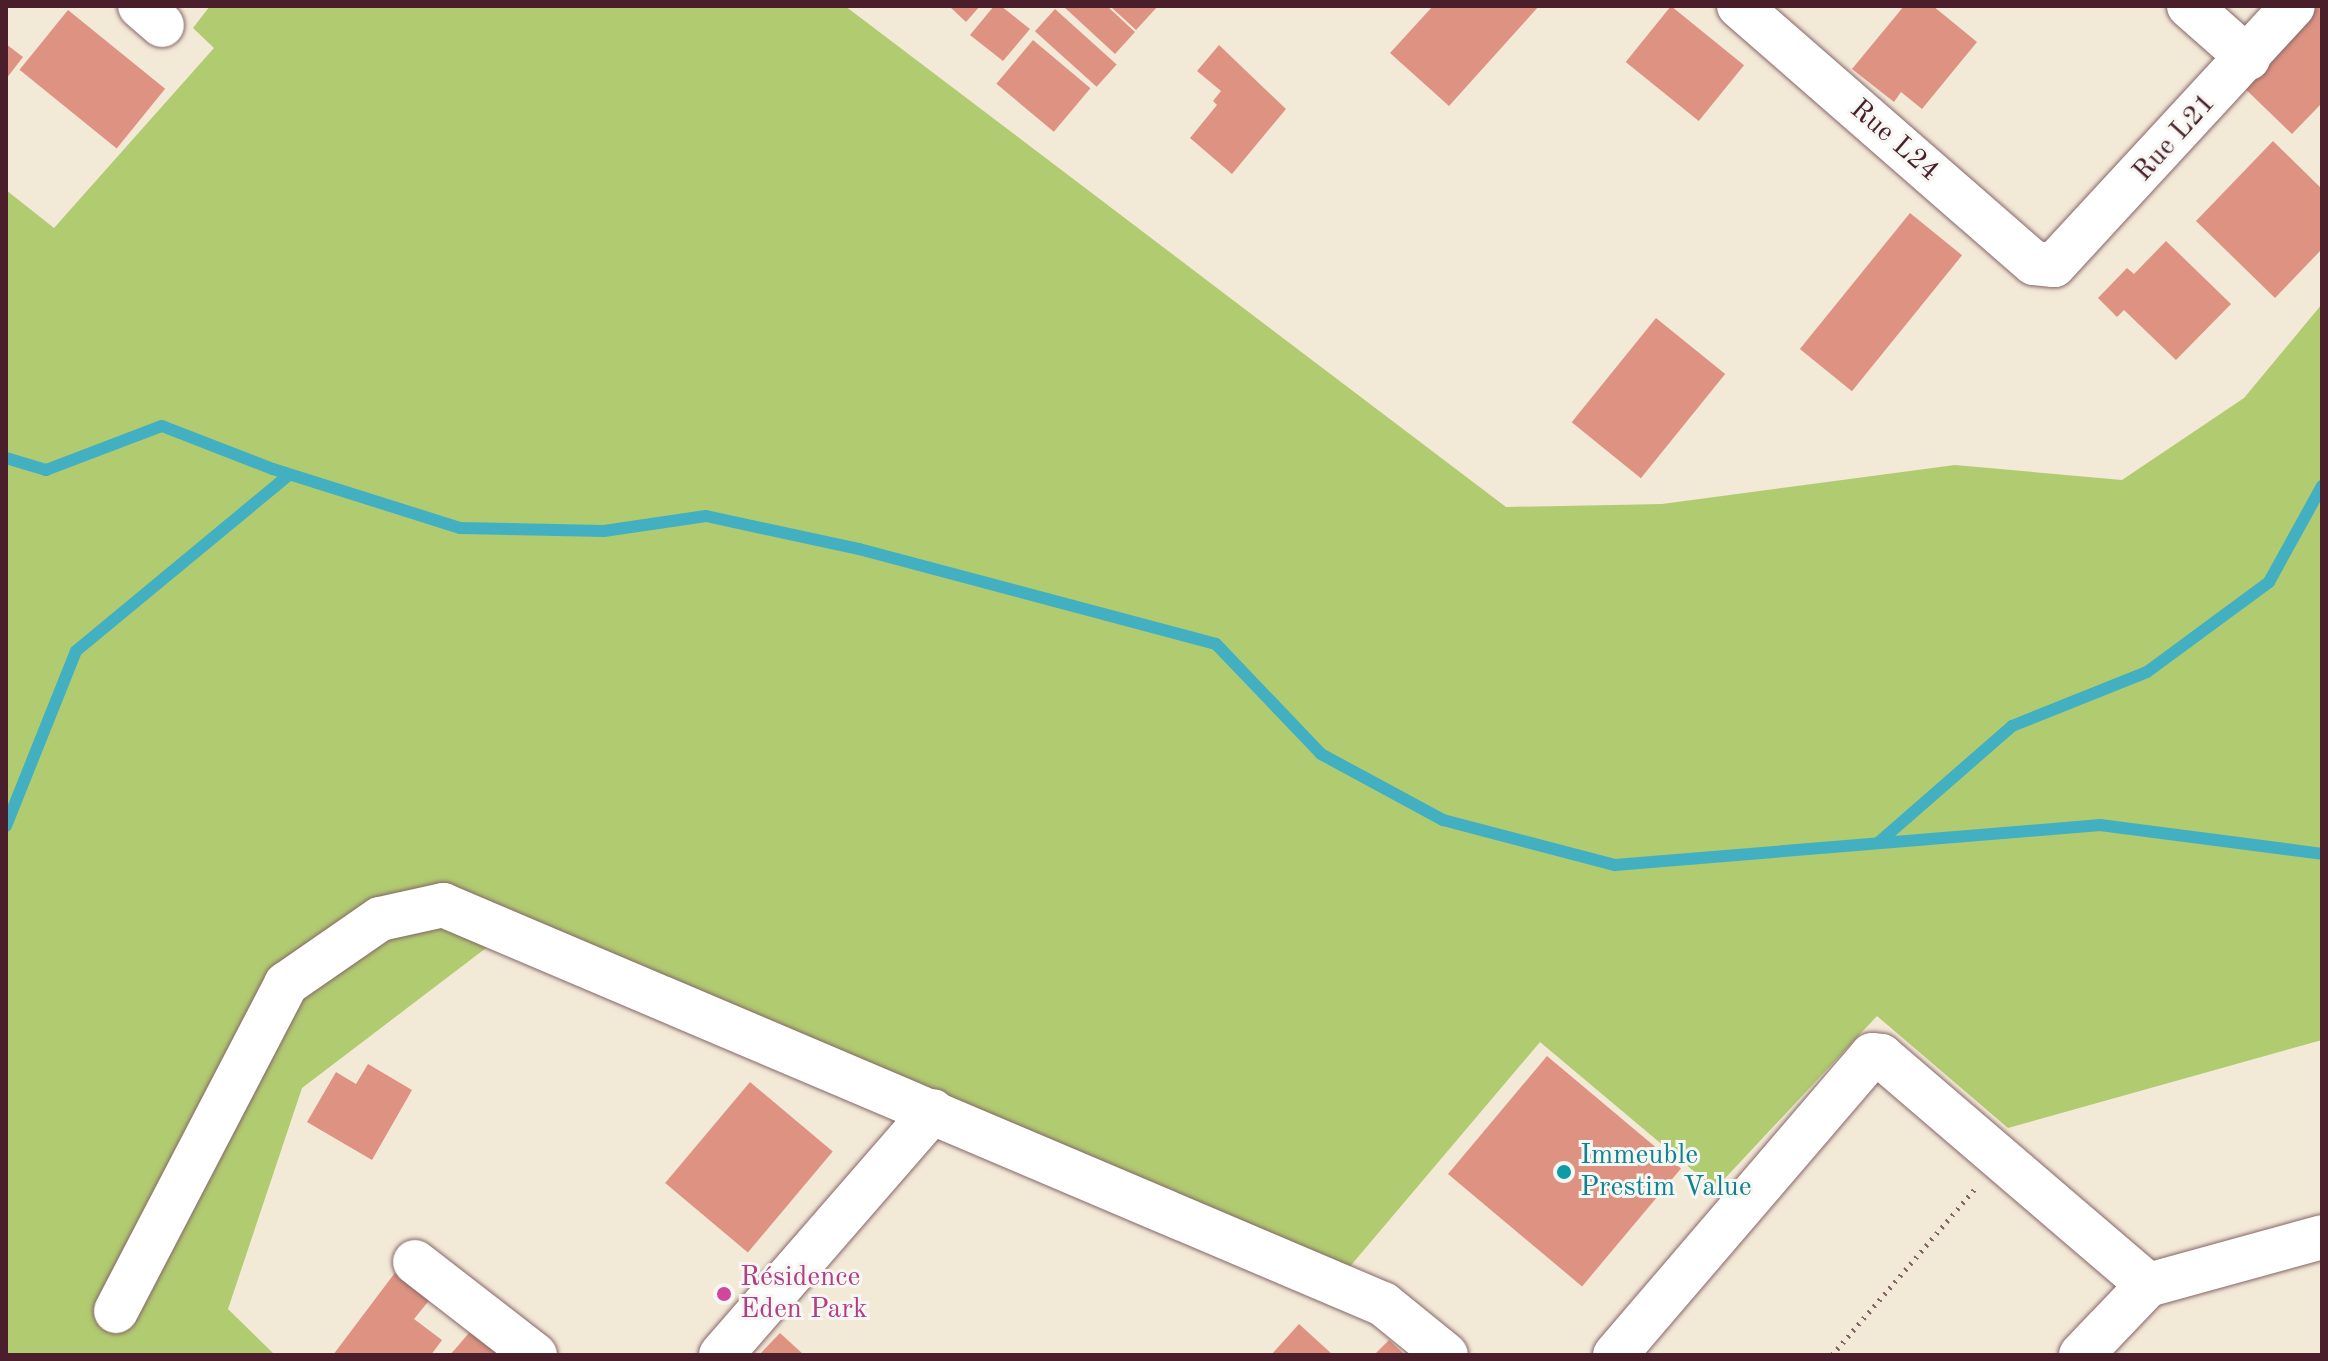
<!DOCTYPE html>
<meta charset="utf-8">
<style>
body{margin:0}
#map{position:relative;width:2328px;height:1361px;overflow:hidden;background:#f3e9d7;font-family:"Old Standard TT",serif}
div>[style]{position:absolute}
.green>*{inset:0;background:#b1cb71}
.stream>*{height:12px;margin:-6px;padding:0 6px;transform-origin:6px;border-radius:6px;background:#43b0c1}
.building>*{inset:0;background:#de9382;transform-origin:0 0}
.path>*{height:5px;margin-top:-2.5px;transform-origin:0;background:repeating-linear-gradient(90deg,#856667 0 2px,transparent 0 8px)}
.roads{filter:drop-shadow(0 0 2px #856667) drop-shadow(0 0 2px #856667)}
.minor>*{height:44px;margin:-22px;padding:0 22px;transform-origin:22px;border-radius:22px;background:#fff}
.dots>*{width:22px;height:22px;translate:-50% -50%;box-sizing:border-box;border:4px solid #f6f6f2;border-radius:50%}
span{translate:-50% -50%;white-space:nowrap;text-align:center;line-height:1.15;-webkit-text-stroke:6px #f6f6f2;paint-order:stroke}
.street-label{font-size:28px;color:#4a1f2b}
.culture-label{font-size:28px;color:#0d838f}
.left{translate:0 -50%;text-align:left}
.hotel-label{font-size:28px;color:#b23c85}
.frame{position:absolute;inset:0;border:8px solid #4a1f2b;pointer-events:none}
</style>
<div id="map">
<div class="green">
<i style="clip-path:polygon(210px 6px,845px 6px,1506px 507px,1662px 504px,1955px 465px,2122px 480px,2244px 398px,2322px 304px,2322px 1040px,2008px 1128px,1877px 1016px,1715px 1189px,1540px 1042px,1325px 1296px,490px 945px,302px 1088px,228px 1309px,275px 1355px,6px 1355px,6px 190px,54px 228px,214px 48px,193px 28px)"></i>
</div>
<div class="stream">
<i style="left:6px;top:458px;width:42px;rotate:16.7deg"></i>
<i style="left:46px;top:470px;width:124px;rotate:-20.8deg"></i>
<i style="left:162px;top:426px;width:119px;rotate:21.2deg"></i>
<i style="left:273px;top:469px;width:196px;rotate:17.5deg"></i>
<i style="left:460px;top:528px;width:144px;rotate:1.2deg"></i>
<i style="left:604px;top:531px;width:103px;rotate:-8.4deg"></i>
<i style="left:706px;top:516px;width:157px;rotate:12.2deg"></i>
<i style="left:859px;top:549px;width:369px;rotate:14.9deg"></i>
<i style="left:1216px;top:644px;width:152px;rotate:46.3deg"></i>
<i style="left:1321px;top:754px;width:139px;rotate:28.4deg"></i>
<i style="left:1443px;top:820px;width:178px;rotate:14.7deg"></i>
<i style="left:1615px;top:865px;width:487px;rotate:-4.7deg"></i>
<i style="left:2100px;top:825px;width:224px;rotate:7.4deg"></i>
<i style="left:6px;top:826px;width:188px;rotate:-68.2deg"></i>
<i style="left:76px;top:651px;width:276px;rotate:-39.6deg"></i>
<i style="left:1878px;top:843px;width:178px;rotate:-41.1deg"></i>
<i style="left:2012px;top:726px;width:145px;rotate:-21.8deg"></i>
<i style="left:2147px;top:672px;width:152px;rotate:-36.4deg"></i>
<i style="left:2269px;top:582px;width:110px;rotate:-61.1deg"></i>
</div>
<div class="building">
<i style="clip-path:polygon(949px 6px,980px 6px,966px 22px)"></i>
<i style="clip-path:polygon(994px 6px,1001px 6px,1030px 29px,1003px 61px,970px 35px)"></i>
<i style="clip-path:polygon(1063px 6px,1107px 6px,1135px 32px,1115px 54px)"></i>
<i style="clip-path:polygon(1110px 6px,1158px 6px,1136px 30px)"></i>
<i style="clip-path:polygon(1433px 6px,1539px 6px,1449px 106px,1390px 53px)"></i>
<i style="left:1671px;top:6px;width:94px;height:72px;rotate:39deg"></i>
<i style="clip-path:polygon(1904px 6px,1933px 6px,1977px 42px,1922px 109px,1901px 92px,1894px 102px,1852px 69px)"></i>
<i style="clip-path:polygon(2302px 6px,2322px 6px,2322px 103px,2292px 134px,2233px 77px)"></i>
<i style="left:1055px;top:9px;width:83px;height:30px;rotate:42deg"></i>
<i style="left:68px;top:10px;width:125px;height:77px;rotate:39deg"></i>
<i style="left:1033px;top:40px;width:75px;height:57px;rotate:40deg"></i>
<i style="clip-path:polygon(6px 44px,23px 57px,6px 79px)"></i>
<i style="clip-path:polygon(1219px 45px,1286px 109px,1232px 174px,1190px 138px,1217px 105px,1213px 101px,1221px 91px,1197px 71px)"></i>
<i style="clip-path:polygon(2273px 141px,2322px 189px,2322px 249px,2275px 298px,2196px 221px)"></i>
<i style="left:1910px;top:213px;width:67px;height:175px;rotate:39deg"></i>
<i style="clip-path:polygon(2166px 241px,2231px 304px,2176px 360px,2124px 310px,2117px 317px,2098px 298px,2127px 268px,2134px 274px)"></i>
<i style="left:1656px;top:318px;width:89px;height:134px;rotate:39deg"></i>
<i style="left:1547px;top:1056px;width:175px;height:154px;rotate:40deg"></i>
<i style="clip-path:polygon(368px 1064px,412px 1090px,372px 1160px,307px 1122px,336px 1072px,356px 1084px)"></i>
<i style="left:750px;top:1082px;width:108px;height:132px;rotate:40deg"></i>
<i style="clip-path:polygon(397px 1270px,432px 1297px,414px 1319px,442px 1340px,431px 1355px,333px 1355px)"></i>
<i style="clip-path:polygon(481px 1319px,523px 1355px,450px 1355px)"></i>
<i style="clip-path:polygon(1299px 1324px,1333px 1355px,1271px 1355px)"></i>
<i style="clip-path:polygon(780px 1333px,804px 1355px,759px 1355px)"></i>
<i style="clip-path:polygon(1389px 1340px,1405px 1355px,1374px 1355px)"></i>
</div>
<div class="path">
<i style="left:1832px;top:1355px;width:219px;rotate:-49.3deg"></i>
</div>
<div class="roads">
<div class="minor">
<i style="left:140px;top:6px;width:29px;rotate:41deg"></i>
<i style="left:1739px;top:6px;width:391px;rotate:41.1deg"></i>
<i style="left:2034px;top:263px;width:20px;rotate:6deg"></i>
<i style="left:2054px;top:265px;width:352px;rotate:-47.3deg"></i>
<i style="left:2189px;top:6px;width:79px;rotate:41.4deg"></i>
<i style="left:415px;top:1262px;width:152px;rotate:37.8deg"></i>
<i style="left:2148px;top:1285px;width:180px;rotate:-15.4deg"></i>
<i style="left:116px;top:1311px;width:369px;rotate:-62.5deg"></i>
<i style="left:286px;top:984px;width:114px;rotate:-34.7deg"></i>
<i style="left:380px;top:919px;width:65px;rotate:-12.5deg"></i>
<i style="left:443px;top:905px;width:1021px;rotate:23deg"></i>
<i style="left:1383px;top:1304px;width:81px;rotate:39deg"></i>
<i style="left:721px;top:1355px;width:323px;rotate:-49deg"></i>
<i style="left:1615px;top:1355px;width:395px;rotate:-49.4deg"></i>
<i style="left:1872px;top:1055px;width:9px;rotate:6deg"></i>
<i style="left:1881px;top:1056px;width:352px;rotate:40.6deg"></i>
<i style="left:2081px;top:1355px;width:97px;rotate:-46.3deg"></i>
</div>
</div>
<div class="dots">
<i style="left:1564px;top:1172px;background:#0f9aa8"></i>
<i style="left:724px;top:1294px;background:#d1479c"></i>
</div>
<div class="street-label">
<span style="left:2175px;top:138px;rotate:-48deg">Rue L21</span>
<span style="left:1894px;top:141px;rotate:41deg">Rue L24</span>
</div>
<div class="culture-label">
<span class="left" style="left:1580px;top:1172px">Immeuble<br>Prestim Value</span>
</div>
<div class="hotel-label">
<span class="left" style="left:740px;top:1294px">Résidence<br>Eden Park</span>
</div>
<div class="frame"></div>
</div>
